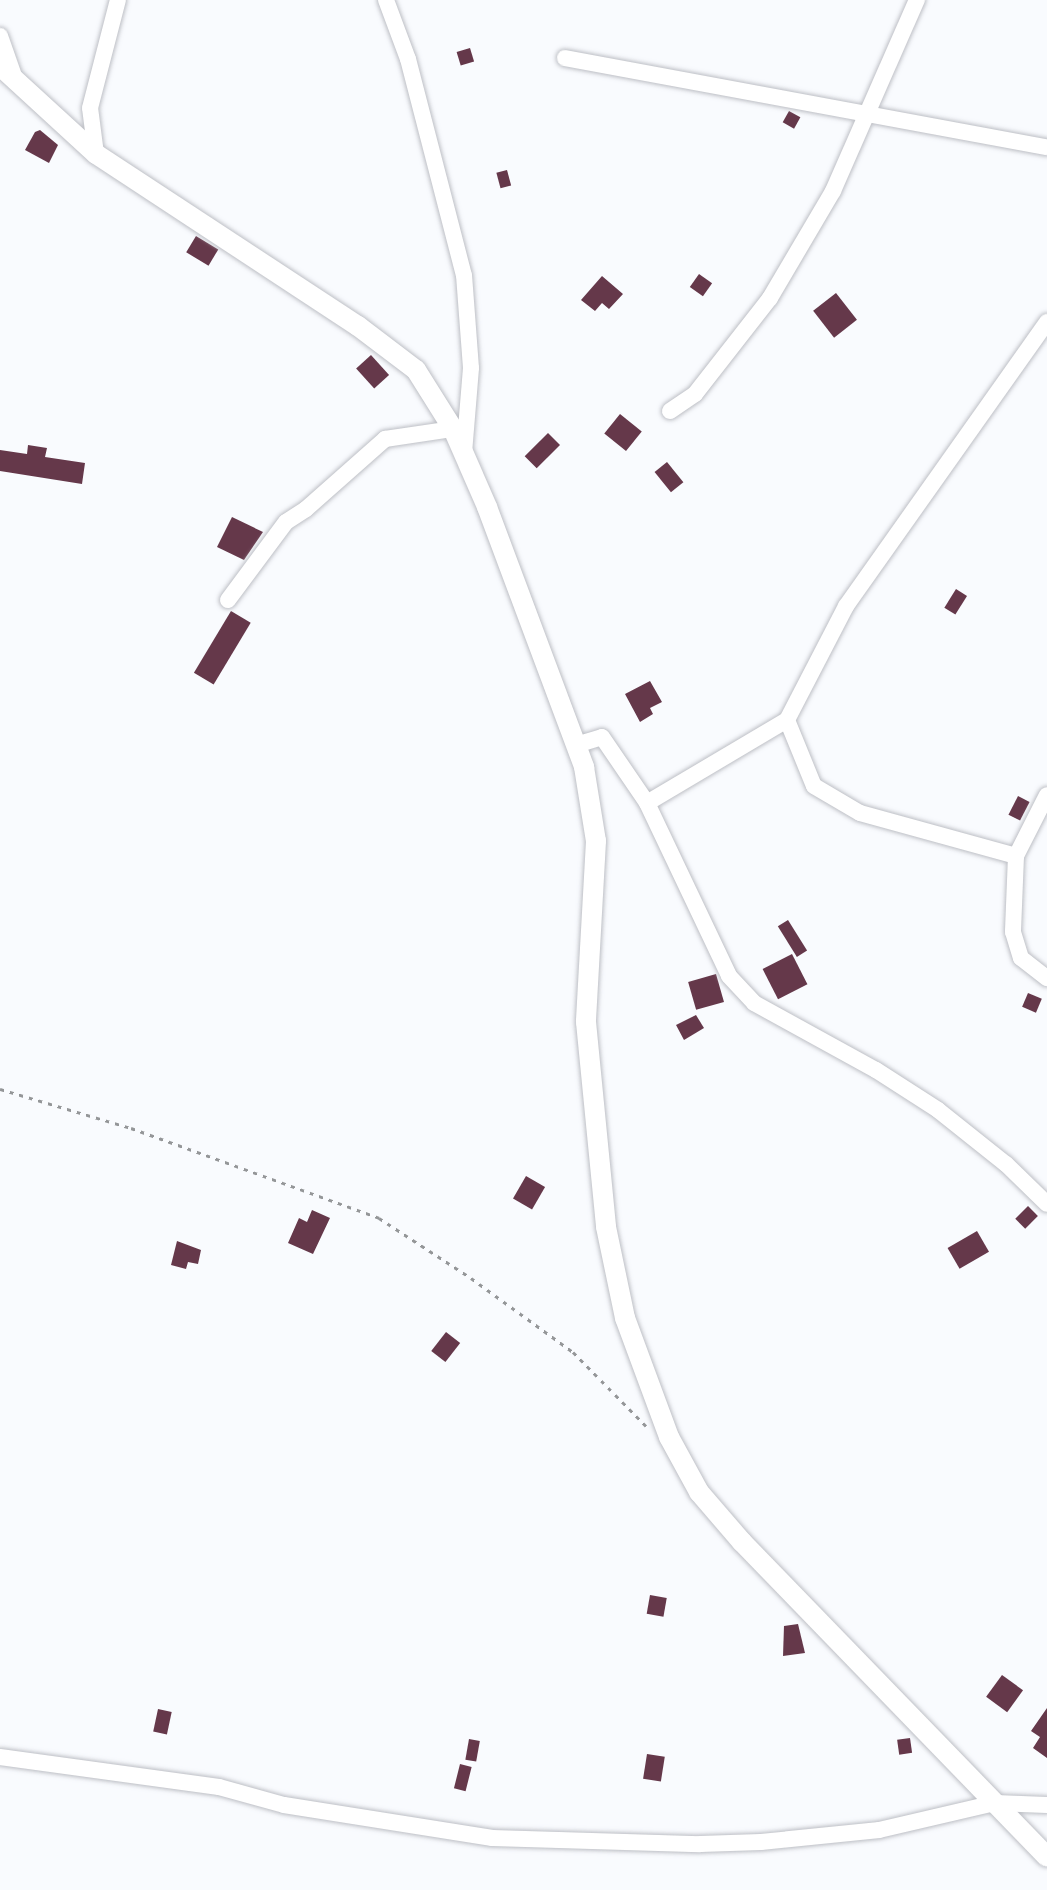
<!DOCTYPE html>
<style>
body{margin:0}
#map{position:relative;width:1047px;height:1890px;overflow:hidden;background:#f9fbfe;font-family:Lora,serif}
div>[style]{position:absolute}
.building>*{inset:0;background:#65384a;transform-origin:0 0}
.path>*{height:3px;margin-top:-1.5px;transform-origin:0;background:repeating-linear-gradient(90deg,#949698 0 4px,transparent 0 10px)}
.roads{filter:drop-shadow(0 0 2px #bdbfc5) drop-shadow(0 0 2px #bdbfc5)}
.minor>*{height:16px;margin:-8px;padding:0 8px;transform-origin:8px;border-radius:8px;background:#fff}
.tertiary>*{height:20px;margin:-10px;padding:0 10px;transform-origin:10px;border-radius:10px;background:#fff}
span{translate:-50% -50%;white-space:nowrap;text-align:center;line-height:1.15;-webkit-text-stroke:8px #f9fbfe;paint-order:stroke}
</style>
<div id="map">
<div class="building">
<i style="left:470px;top:48px;width:14px;height:14px;rotate:73deg"></i>
<i style="left:789px;top:111px;width:13px;height:13px;rotate:29deg"></i>
<i style="clip-path:polygon(40px 130px,58px 145px,49px 163px,25px 150px,35px 132px)"></i>
<i style="left:507px;top:170px;width:16px;height:11px;rotate:75deg"></i>
<i style="left:196px;top:236px;width:26px;height:19px;rotate:31deg"></i>
<i style="left:699px;top:274px;width:16px;height:16px;rotate:35deg"></i>
<i style="clip-path:polygon(602px 276px,623px 294px,609px 309px,602px 303px,595px 311px,581px 300px)"></i>
<i style="left:836px;top:293px;width:34px;height:29px;rotate:52deg"></i>
<i style="left:371px;top:355px;width:27px;height:20px;rotate:48deg"></i>
<i style="left:620px;top:414px;width:28px;height:25px;rotate:39deg"></i>
<i style="left:548px;top:433px;width:17px;height:33px;rotate:45deg"></i>
<i style="clip-path:polygon(28px 445px,47px 448px,45px 457px,85px 463px,82px 484px,0 471px,0 450px,27px 454px)"></i>
<i style="left:667px;top:462px;width:26px;height:16px;rotate:51deg"></i>
<i style="clip-path:polygon(232px 517px,263px 532px,244px 560px,217px 547px)"></i>
<i style="left:956px;top:589px;width:13px;height:22px;rotate:32deg"></i>
<i style="left:231px;top:611px;width:23px;height:72px;rotate:31deg"></i>
<i style="clip-path:polygon(650px 681px,662px 702px,650px 708px,653px 714px,640px 722px,625px 694px)"></i>
<i style="left:1018px;top:796px;width:13px;height:21px;rotate:27deg"></i>
<i style="left:788px;top:920px;width:36px;height:12px;rotate:58deg"></i>
<i style="left:792px;top:954px;width:34px;height:33px;rotate:63deg"></i>
<i style="left:716px;top:974px;width:29px;height:29px;rotate:74deg"></i>
<i style="left:1028px;top:993px;width:15px;height:15px;rotate:23deg"></i>
<i style="clip-path:polygon(696px 1015px,704px 1028px,684px 1040px,676px 1025px)"></i>
<i style="left:526px;top:1176px;width:22px;height:26px;rotate:30deg"></i>
<i style="left:1028px;top:1206px;width:14px;height:18px;rotate:45deg"></i>
<i style="clip-path:polygon(312px 1210px,330px 1218px,313px 1254px,288px 1243px,299px 1218px,307px 1222px)"></i>
<i style="left:977px;top:1231px;width:24px;height:34px;rotate:60deg"></i>
<i style="clip-path:polygon(177px 1241px,201px 1250px,198px 1264px,188px 1262px,186px 1269px,171px 1265px)"></i>
<i style="left:446px;top:1332px;width:18px;height:24px;rotate:38deg"></i>
<i style="left:650px;top:1595px;width:17px;height:19px;rotate:10deg"></i>
<i style="clip-path:polygon(798px 1624px,805px 1653px,783px 1656px,784px 1626px)"></i>
<i style="left:1002px;top:1675px;width:26px;height:27px;rotate:36deg"></i>
<i style="clip-path:polygon(1047px 1708px,1047px 1758px,1033px 1748px,1040px 1737px,1031px 1731px)"></i>
<i style="left:158px;top:1709px;width:14px;height:23px;rotate:12deg"></i>
<i style="left:910px;top:1738px;width:15px;height:13px;rotate:82deg"></i>
<i style="left:469px;top:1739px;width:11px;height:21px;rotate:10deg"></i>
<i style="left:647px;top:1754px;width:18px;height:25px;rotate:9deg"></i>
<i style="left:460px;top:1764px;width:12px;height:25px;rotate:14deg"></i>
</div>
<div class="path">
<i style="left:0;top:1089px;width:137px;rotate:16.6deg"></i>
<i style="left:131px;top:1128px;width:264px;rotate:19.9deg"></i>
<i style="left:379px;top:1218px;width:110px;rotate:33.1deg"></i>
<i style="left:471px;top:1278px;width:126px;rotate:36deg"></i>
<i style="left:573px;top:1352px;width:104px;rotate:45.4deg"></i>
</div>
<div class="roads">
<div class="minor">
<i style="left:386px;top:0;width:63px;rotate:69.6deg"></i>
<i style="left:408px;top:59px;width:223px;rotate:75.5deg"></i>
<i style="left:464px;top:275px;width:93px;rotate:85.7deg"></i>
<i style="left:471px;top:368px;width:86px;rotate:94.7deg"></i>
<i style="left:0;top:36px;width:42px;rotate:70.7deg"></i>
<i style="left:565px;top:58px;width:490px;rotate:10.5deg"></i>
<i style="left:96px;top:154px;width:46px;rotate:-97.4deg"></i>
<i style="left:90px;top:108px;width:112px;rotate:-75.5deg"></i>
<i style="left:670px;top:411px;width:30px;rotate:-34deg"></i>
<i style="left:695px;top:394px;width:122px;rotate:-52deg"></i>
<i style="left:770px;top:298px;width:124px;rotate:-59.5deg"></i>
<i style="left:833px;top:191px;width:209px;rotate:-66.3deg"></i>
<i style="left:228px;top:600px;width:97px;rotate:-53.4deg"></i>
<i style="left:286px;top:522px;width:24px;rotate:-33deg"></i>
<i style="left:306px;top:509px;width:106px;rotate:-41.5deg"></i>
<i style="left:385px;top:439px;width:69px;rotate:-8.4deg"></i>
<i style="left:787px;top:720px;width:71px;rotate:67.8deg"></i>
<i style="left:814px;top:786px;width:53px;rotate:30.4deg"></i>
<i style="left:860px;top:813px;width:162px;rotate:15.4deg"></i>
<i style="left:1016px;top:856px;width:68px;rotate:-63.1deg"></i>
<i style="left:576px;top:745px;width:27px;rotate:-17deg"></i>
<i style="left:602px;top:737px;width:80px;rotate:55.7deg"></i>
<i style="left:647px;top:803px;width:191px;rotate:64.6deg"></i>
<i style="left:729px;top:976px;width:37px;rotate:47deg"></i>
<i style="left:754px;top:1003px;width:139px;rotate:28.8deg"></i>
<i style="left:876px;top:1070px;width:74px;rotate:32.8deg"></i>
<i style="left:938px;top:1110px;width:87px;rotate:38.5deg"></i>
<i style="left:1006px;top:1164px;width:57px;rotate:44.3deg"></i>
<i style="left:647px;top:803px;width:163px;rotate:-30.7deg"></i>
<i style="left:787px;top:720px;width:128px;rotate:-62.6deg"></i>
<i style="left:846px;top:606px;width:348px;rotate:-54.7deg"></i>
<i style="left:1016px;top:856px;width:76px;rotate:92.3deg"></i>
<i style="left:1013px;top:932px;width:27px;rotate:73deg"></i>
<i style="left:1021px;top:958px;width:33px;rotate:38deg"></i>
<i style="left:0;top:1757px;width:221px;rotate:7.8deg"></i>
<i style="left:219px;top:1787px;width:67px;rotate:15.5deg"></i>
<i style="left:284px;top:1805px;width:211px;rotate:9deg"></i>
<i style="left:492px;top:1838px;width:208px;rotate:1.7deg"></i>
<i style="left:700px;top:1844px;width:61px;rotate:-1.9deg"></i>
<i style="left:761px;top:1842px;width:119px;rotate:-5.8deg"></i>
<i style="left:879px;top:1830px;width:119px;rotate:-13.1deg"></i>
<i style="left:995px;top:1803px;width:52px;rotate:2.2deg"></i>
</div>
<div class="tertiary">
<i style="left:0;top:66px;width:130px;rotate:42.5deg"></i>
<i style="left:96px;top:154px;width:313px;rotate:33.3deg"></i>
<i style="left:358px;top:326px;width:73px;rotate:37.2deg"></i>
<i style="left:416px;top:370px;width:70px;rotate:57.9deg"></i>
<i style="left:453px;top:429px;width:85px;rotate:66.4deg"></i>
<i style="left:487px;top:507px;width:278px;rotate:69.5deg"></i>
<i style="left:584px;top:767px;width:75px;rotate:80.8deg"></i>
<i style="left:596px;top:841px;width:181px;rotate:93.2deg"></i>
<i style="left:586px;top:1022px;width:206px;rotate:84.4deg"></i>
<i style="left:606px;top:1227px;width:93px;rotate:78.2deg"></i>
<i style="left:625px;top:1318px;width:127px;rotate:69.7deg"></i>
<i style="left:669px;top:1437px;width:63px;rotate:61.4deg"></i>
<i style="left:699px;top:1492px;width:66px;rotate:49.3deg"></i>
<i style="left:742px;top:1542px;width:438px;rotate:45.9deg"></i>
</div>
</div>
</div>
